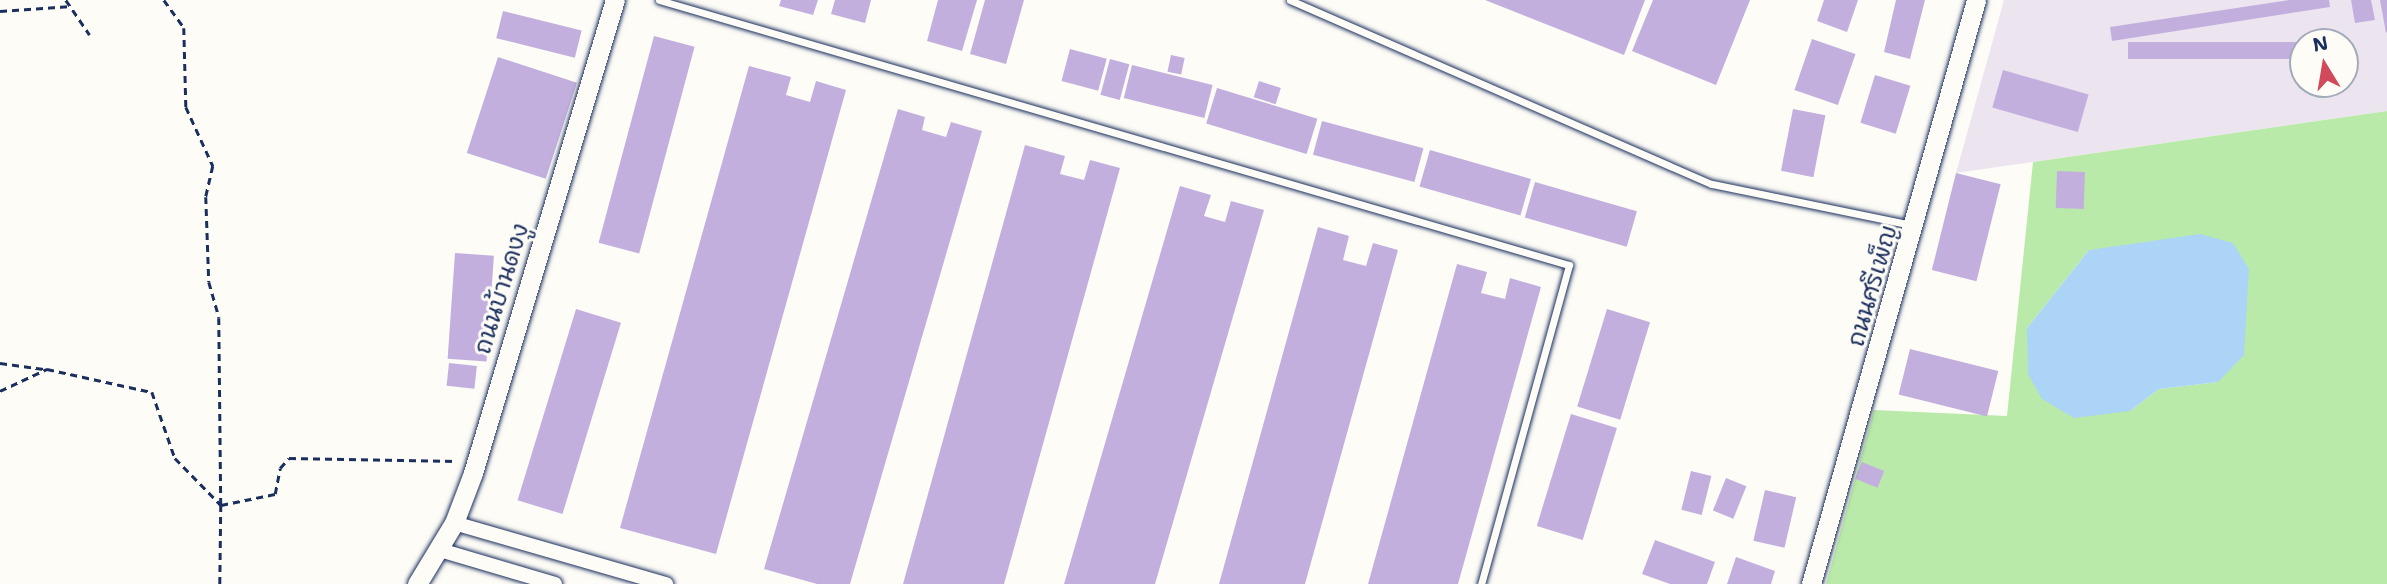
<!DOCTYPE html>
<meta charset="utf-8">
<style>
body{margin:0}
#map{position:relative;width:2387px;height:584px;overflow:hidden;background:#fdfcf7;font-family:"Shantell Sans","Playpen Sans Thai",sans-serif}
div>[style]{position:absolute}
.built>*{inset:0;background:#ece5f0}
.green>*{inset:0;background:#baeaa9}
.water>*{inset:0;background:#abd4f6}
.building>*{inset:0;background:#c3afde;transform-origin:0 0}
.path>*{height:2.5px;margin-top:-1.25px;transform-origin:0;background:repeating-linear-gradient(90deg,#1b2f5e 0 7px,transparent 0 12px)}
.roads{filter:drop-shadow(0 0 2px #1b2f5e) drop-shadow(0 0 2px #1b2f5e)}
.lane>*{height:7px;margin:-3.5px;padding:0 3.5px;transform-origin:3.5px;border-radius:3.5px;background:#fdfcf7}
.street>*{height:14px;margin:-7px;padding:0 7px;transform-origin:7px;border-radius:7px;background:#fdfcf7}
.secondary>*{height:19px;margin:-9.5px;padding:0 9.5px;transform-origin:9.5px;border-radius:9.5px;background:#fdfcf7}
span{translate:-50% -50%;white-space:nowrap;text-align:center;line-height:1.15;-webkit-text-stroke:6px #fdfcf7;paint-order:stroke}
.street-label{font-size:24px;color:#1b2f5e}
.north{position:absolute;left:2289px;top:28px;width:70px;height:70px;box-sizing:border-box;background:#fdfcf7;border:2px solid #a3aaba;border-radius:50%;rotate:349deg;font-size:19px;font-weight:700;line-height:28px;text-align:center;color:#1b2f5e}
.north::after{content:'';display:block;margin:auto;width:24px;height:32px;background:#d1495b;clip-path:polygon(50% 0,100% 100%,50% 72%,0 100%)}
</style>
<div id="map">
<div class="built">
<i style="clip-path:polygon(evenodd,2004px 0,2387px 0,2387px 111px,1956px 173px,2004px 0,2303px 42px,2345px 42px,2345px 84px,2303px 84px,2303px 42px)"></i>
</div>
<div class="green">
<i style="clip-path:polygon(evenodd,2387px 111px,2387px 584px,1826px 584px,1874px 410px,2007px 416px,2033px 162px,2387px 111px,2089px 250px,2218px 382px,2159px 389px,2130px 411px,2027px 328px,2089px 250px)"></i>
</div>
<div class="water">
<i style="clip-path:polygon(2200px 234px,2233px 243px,2249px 269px,2244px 355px,2218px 382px,2159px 389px,2130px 411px,2074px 418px,2042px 399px,2028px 374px,2027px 328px,2089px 250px)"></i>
</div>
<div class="building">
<i style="clip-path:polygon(781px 0,818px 0,813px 15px,779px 6px)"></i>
<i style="clip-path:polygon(835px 0,871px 0,865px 23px,831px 14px)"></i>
<i style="clip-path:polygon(938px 0,977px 0,962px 51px,927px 41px)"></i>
<i style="clip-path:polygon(985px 0,1024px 0,1006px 64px,970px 54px)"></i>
<i style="clip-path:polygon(1485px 0,1645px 0,1624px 55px)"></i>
<i style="clip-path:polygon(1653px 0,1750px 0,1716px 85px,1632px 51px)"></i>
<i style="clip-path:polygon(1824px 0,1858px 0,1847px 32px,1817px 21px)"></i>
<i style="clip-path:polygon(1896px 0,1925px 0,1910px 59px,1884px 52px)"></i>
<i style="clip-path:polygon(2289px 0,2329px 0,2330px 7px,2112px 41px,2110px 27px)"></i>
<i style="clip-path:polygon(2351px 0,2371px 0,2375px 20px,2355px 23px)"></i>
<i style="clip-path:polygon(2380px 0,2387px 0,2387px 32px,2386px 33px)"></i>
<i style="left:503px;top:11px;width:81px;height:28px;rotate:14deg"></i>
<i style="left:654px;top:36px;width:42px;height:214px;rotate:15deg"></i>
<i style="left:1812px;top:39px;width:46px;height:54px;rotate:19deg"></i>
<i style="left:2303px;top:42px;width:17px;height:175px;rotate:90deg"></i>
<i style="left:1070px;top:49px;width:38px;height:33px;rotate:15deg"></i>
<i style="left:1171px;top:55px;width:14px;height:17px;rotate:12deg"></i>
<i style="left:498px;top:57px;width:83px;height:101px;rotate:18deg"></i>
<i style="left:1110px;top:59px;width:20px;height:37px;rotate:15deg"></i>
<i style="left:1132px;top:65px;width:83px;height:34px;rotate:14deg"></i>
<i style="clip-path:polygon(749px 66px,791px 77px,786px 95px,810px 102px,816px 81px,846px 90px,716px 554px,620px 528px)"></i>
<i style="left:2003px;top:70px;width:89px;height:39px;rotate:16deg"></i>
<i style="left:1875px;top:75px;width:37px;height:50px;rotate:17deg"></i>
<i style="left:1259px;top:81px;width:23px;height:17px;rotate:18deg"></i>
<i style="left:1217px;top:88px;width:105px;height:37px;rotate:17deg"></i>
<i style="clip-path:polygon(898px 109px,925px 117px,922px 130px,946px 137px,951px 122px,982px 131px,850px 584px,817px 584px,764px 569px)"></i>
<i style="left:1793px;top:109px;width:33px;height:63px;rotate:11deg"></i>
<i style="left:1322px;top:121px;width:105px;height:35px;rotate:15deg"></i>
<i style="clip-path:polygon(1025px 145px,1065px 156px,1060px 174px,1084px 180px,1090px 160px,1120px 168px,1004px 584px,903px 584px)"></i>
<i style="left:1430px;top:150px;width:105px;height:38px;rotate:16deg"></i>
<i style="left:2057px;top:171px;width:28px;height:37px;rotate:2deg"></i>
<i style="left:1956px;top:173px;width:46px;height:100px;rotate:14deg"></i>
<i style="left:1535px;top:182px;width:106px;height:37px;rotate:16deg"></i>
<i style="clip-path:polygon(1180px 186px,1211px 195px,1204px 216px,1225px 222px,1231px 201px,1264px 210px,1155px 584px,1064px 584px)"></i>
<i style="clip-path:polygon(1318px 227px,1349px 236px,1343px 260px,1366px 266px,1373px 243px,1398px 250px,1305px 584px,1219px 584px)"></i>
<i style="left:455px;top:253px;width:39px;height:106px;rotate:4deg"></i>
<i style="clip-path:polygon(1457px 264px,1487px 272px,1481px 293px,1505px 299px,1510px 278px,1541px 287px,1458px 584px,1368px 584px)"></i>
<i style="left:576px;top:309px;width:47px;height:200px;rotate:17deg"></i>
<i style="left:1607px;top:309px;width:45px;height:102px;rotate:17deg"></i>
<i style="left:1910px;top:349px;width:91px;height:47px;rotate:14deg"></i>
<i style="left:449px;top:363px;width:28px;height:23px;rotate:6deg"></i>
<i style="left:1571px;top:414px;width:48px;height:117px;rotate:17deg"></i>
<i style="left:1862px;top:462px;width:24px;height:18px;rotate:22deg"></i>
<i style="left:1691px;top:471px;width:21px;height:40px;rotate:14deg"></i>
<i style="left:1726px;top:478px;width:22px;height:35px;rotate:22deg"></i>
<i style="left:1765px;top:490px;width:32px;height:52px;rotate:13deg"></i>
<i style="clip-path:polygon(1655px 540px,1715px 562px,1707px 584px,1670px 584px,1642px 574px)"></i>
<i style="clip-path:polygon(1736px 557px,1775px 571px,1771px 584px,1727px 584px)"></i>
</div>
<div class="path">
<i style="left:66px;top:0;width:42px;rotate:55.6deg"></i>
<i style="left:164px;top:0;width:34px;rotate:54deg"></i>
<i style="left:184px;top:28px;width:79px;rotate:88.5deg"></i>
<i style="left:186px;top:107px;width:65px;rotate:65.4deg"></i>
<i style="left:213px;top:166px;width:32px;rotate:103deg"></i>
<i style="left:206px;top:197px;width:85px;rotate:88deg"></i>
<i style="left:209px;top:282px;width:37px;rotate:74deg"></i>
<i style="left:219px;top:318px;width:187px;rotate:89.4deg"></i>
<i style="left:221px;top:505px;width:55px;rotate:-11.5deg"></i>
<i style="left:275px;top:494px;width:26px;rotate:-79deg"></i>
<i style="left:280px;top:468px;width:13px;rotate:-48deg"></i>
<i style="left:289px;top:458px;width:168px;rotate:1deg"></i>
<i style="left:0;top:11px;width:72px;rotate:-4deg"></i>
<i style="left:0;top:363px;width:44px;rotate:7.8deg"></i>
<i style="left:0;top:391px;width:52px;rotate:-25.1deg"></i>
<i style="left:47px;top:369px;width:107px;rotate:12.4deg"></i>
<i style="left:152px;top:392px;width:70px;rotate:70.8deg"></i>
<i style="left:175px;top:458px;width:66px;rotate:45.6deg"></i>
<i style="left:221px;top:505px;width:79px;rotate:90.7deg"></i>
</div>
<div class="roads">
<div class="lane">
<i style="left:659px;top:0;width:948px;rotate:16.24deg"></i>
<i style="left:1569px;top:265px;width:331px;rotate:105.4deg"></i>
<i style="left:1290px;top:0;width:460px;rotate:23.6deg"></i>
<i style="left:1712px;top:184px;width:204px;rotate:11.6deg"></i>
</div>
<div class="street">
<i style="left:454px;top:523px;width:221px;rotate:16.1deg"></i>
<i style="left:440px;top:550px;width:120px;rotate:16.5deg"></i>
</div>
<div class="secondary">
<i style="left:417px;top:584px;width:71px;rotate:-58.8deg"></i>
<i style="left:454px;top:523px;width:53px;rotate:-69.2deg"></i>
<i style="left:473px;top:473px;width:494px;rotate:-73.3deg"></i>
<i style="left:1811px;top:584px;width:607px;rotate:-74.22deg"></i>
</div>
</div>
<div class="street-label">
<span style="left:1873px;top:286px;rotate:-74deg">ถนนศรีเพ็ญ</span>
<span style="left:502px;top:289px;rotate:-73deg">ถนนบ้านดงงู</span>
</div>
<div class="north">N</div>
</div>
